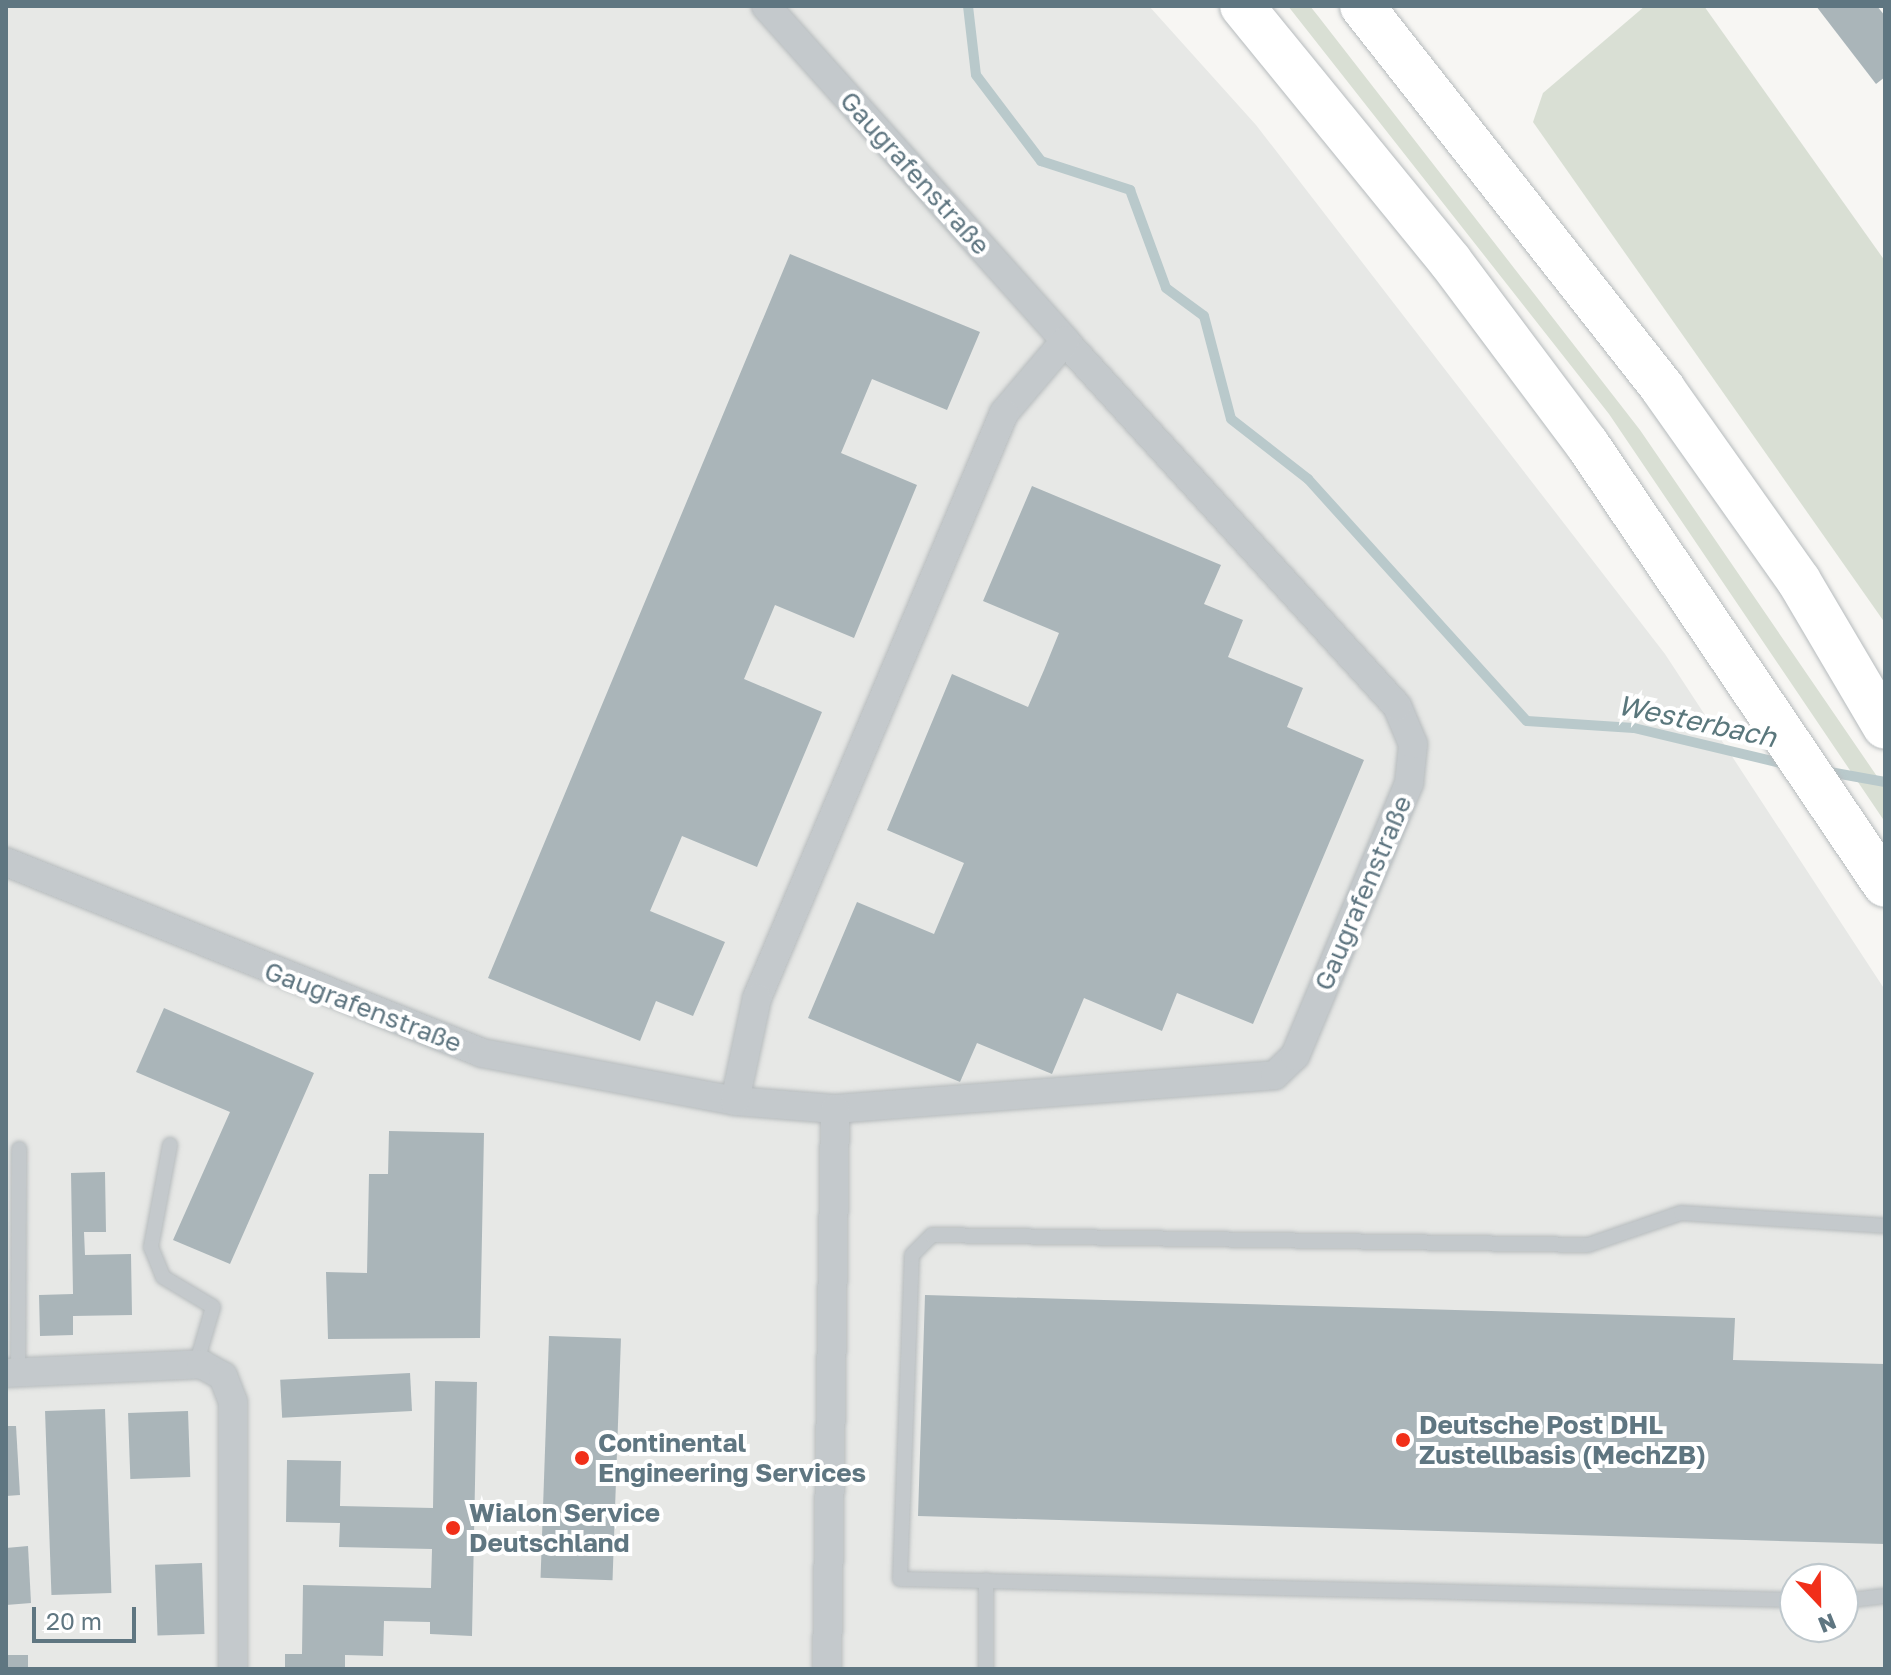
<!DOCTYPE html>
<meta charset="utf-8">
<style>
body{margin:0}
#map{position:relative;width:1891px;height:1675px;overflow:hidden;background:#f7f6f3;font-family:"Golos Text",sans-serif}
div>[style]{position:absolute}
.built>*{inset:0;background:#e7e8e6}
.green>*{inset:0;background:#d9dfd4}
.stream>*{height:10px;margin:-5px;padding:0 5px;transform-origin:5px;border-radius:5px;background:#b9c9cb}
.building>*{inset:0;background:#aab5b9;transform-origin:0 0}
.roads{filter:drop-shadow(0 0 2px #b6bbbd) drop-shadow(0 0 2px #b6bbbd)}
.lane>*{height:14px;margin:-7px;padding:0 7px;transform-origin:7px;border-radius:7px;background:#c4c9cc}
.street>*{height:28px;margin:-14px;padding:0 14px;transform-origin:14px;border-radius:14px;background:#c4c9cc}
.highway>*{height:44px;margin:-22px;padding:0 22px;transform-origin:22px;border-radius:22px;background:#fff}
.dots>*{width:22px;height:22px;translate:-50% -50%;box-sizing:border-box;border:4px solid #fff;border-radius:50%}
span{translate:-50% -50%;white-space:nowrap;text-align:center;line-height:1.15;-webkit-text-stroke:8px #fff;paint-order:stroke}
.street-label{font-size:26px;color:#5f7681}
.poi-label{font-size:26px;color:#5f7681;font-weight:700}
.left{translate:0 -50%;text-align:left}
.water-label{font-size:28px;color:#5a777c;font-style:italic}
.frame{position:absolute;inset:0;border:8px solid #5f7681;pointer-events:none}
.north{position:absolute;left:1779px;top:1563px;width:80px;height:80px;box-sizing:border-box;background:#fff;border:2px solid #bfc8cd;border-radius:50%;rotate:158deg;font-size:22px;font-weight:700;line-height:32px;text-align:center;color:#5f7681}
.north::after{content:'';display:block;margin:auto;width:28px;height:36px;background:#f12f19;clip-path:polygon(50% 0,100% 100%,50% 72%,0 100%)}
.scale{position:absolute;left:32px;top:1607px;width:104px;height:36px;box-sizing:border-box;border:4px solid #5f7681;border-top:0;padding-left:10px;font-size:24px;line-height:28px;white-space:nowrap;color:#5f7681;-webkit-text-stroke:6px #fff;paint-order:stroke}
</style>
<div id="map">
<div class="built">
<i style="clip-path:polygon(evenodd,6px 6px,1149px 6px,1256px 125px,1665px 654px,1885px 990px,1885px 1669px,6px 1669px,6px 6px,1795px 1579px,1843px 1579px,1843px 1627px,1795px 1627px,1795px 1579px)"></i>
</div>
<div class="green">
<i style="clip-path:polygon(1288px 6px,1310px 6px,1318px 16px,1640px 430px,1885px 788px,1885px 822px,1609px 414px)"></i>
<i style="clip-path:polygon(1645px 6px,1704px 6px,1885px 261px,1885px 623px,1533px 122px,1543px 93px)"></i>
</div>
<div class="stream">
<i style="left:968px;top:6px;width:69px;rotate:83.4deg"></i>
<i style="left:976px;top:75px;width:108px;rotate:52.9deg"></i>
<i style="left:1041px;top:161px;width:94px;rotate:18deg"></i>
<i style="left:1130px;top:190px;width:104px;rotate:69.8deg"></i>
<i style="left:1166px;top:288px;width:47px;rotate:36.4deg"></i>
<i style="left:1204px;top:316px;width:106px;rotate:75.3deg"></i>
<i style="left:1231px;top:419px;width:98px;rotate:37.9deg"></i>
<i style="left:1308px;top:479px;width:326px;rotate:47.9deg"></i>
<i style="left:1527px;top:721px;width:107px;rotate:3.7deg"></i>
<i style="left:1634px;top:728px;width:159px;rotate:13.4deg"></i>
<i style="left:1824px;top:771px;width:62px;rotate:10.2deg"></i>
</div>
<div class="building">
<i style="clip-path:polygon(1816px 6px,1877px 6px,1885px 16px,1885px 77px,1876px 84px)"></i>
<i style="clip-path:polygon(790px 254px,980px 332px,947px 410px,872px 379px,841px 453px,917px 485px,854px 638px,775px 605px,744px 679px,822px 712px,757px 867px,682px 836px,650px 911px,725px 942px,693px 1016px,656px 1001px,640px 1041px,488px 978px)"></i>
<i style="clip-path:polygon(1032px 486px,1221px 565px,1204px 604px,1243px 620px,1228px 657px,1303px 688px,1287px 727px,1364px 760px,1253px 1024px,1177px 993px,1162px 1031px,1084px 998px,1052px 1074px,977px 1043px,960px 1082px,808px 1018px,857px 902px,934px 934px,964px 863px,887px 830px,952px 674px,1028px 707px,1044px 670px,1059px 633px,983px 601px)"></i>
<i style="clip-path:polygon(164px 1008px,314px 1073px,230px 1264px,173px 1240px,230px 1112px,136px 1072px)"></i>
<i style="clip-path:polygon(389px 1131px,484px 1133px,480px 1338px,328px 1339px,326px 1272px,367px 1273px,369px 1174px,388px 1174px)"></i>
<i style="clip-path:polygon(105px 1172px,106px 1232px,84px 1232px,85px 1255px,131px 1254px,132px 1315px,73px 1316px,73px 1335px,40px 1336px,39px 1295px,73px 1294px,71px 1173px)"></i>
<i style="clip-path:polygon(925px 1295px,1735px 1318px,1733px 1360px,1885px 1364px,1885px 1544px,918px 1516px)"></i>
<i style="left:549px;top:1336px;width:72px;height:242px;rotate:2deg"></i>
<i style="left:410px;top:1373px;width:38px;height:130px;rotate:87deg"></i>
<i style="clip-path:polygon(435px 1381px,477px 1382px,472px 1636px,430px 1634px,430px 1622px,384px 1621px,383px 1656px,345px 1655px,345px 1669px,285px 1669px,285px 1654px,302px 1654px,303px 1585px,431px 1588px,432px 1549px,339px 1547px,340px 1523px,286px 1522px,287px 1460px,341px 1461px,340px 1506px,433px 1508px)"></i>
<i style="left:105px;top:1409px;width:184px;height:60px;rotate:88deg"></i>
<i style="left:188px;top:1411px;width:66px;height:60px;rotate:88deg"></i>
<i style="clip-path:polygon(6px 1426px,16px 1426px,20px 1495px,6px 1496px)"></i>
<i style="clip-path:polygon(28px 1546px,31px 1603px,6px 1605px,6px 1548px)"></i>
<i style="left:202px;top:1563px;width:71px;height:47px;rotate:88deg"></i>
<i style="left:28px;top:1655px;width:14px;height:22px;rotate:90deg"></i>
</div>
<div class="roads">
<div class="lane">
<i style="left:170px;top:1145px;width:104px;rotate:100.6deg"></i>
<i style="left:151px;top:1247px;width:32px;rotate:68deg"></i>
<i style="left:163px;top:1277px;width:58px;rotate:31deg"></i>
<i style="left:213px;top:1307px;width:60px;rotate:106.3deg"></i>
<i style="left:18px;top:1373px;width:224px;rotate:-89.7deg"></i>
<i style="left:1795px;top:1600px;width:895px;rotate:-178.66deg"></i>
<i style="left:900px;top:1579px;width:324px;rotate:-87.9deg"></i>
<i style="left:912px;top:1255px;width:28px;rotate:-45deg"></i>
<i style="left:932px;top:1235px;width:656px;rotate:0.87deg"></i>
<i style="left:1588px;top:1245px;width:98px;rotate:-19deg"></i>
<i style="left:1681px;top:1213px;width:204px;rotate:3.6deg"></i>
<i style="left:1843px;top:1601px;width:42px;rotate:-6.8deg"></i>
<i style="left:986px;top:1669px;width:89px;rotate:-90deg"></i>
</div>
<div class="street">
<i style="left:766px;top:6px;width:449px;rotate:48.2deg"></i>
<i style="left:6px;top:862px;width:513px;rotate:21.86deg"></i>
<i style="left:482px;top:1053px;width:258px;rotate:10.7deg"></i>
<i style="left:735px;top:1101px;width:100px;rotate:4.6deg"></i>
<i style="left:835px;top:1109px;width:441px;rotate:-4.4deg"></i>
<i style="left:1275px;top:1075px;width:28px;rotate:-44deg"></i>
<i style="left:1295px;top:1056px;width:296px;rotate:-67.3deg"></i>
<i style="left:1409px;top:783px;width:39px;rotate:-84deg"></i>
<i style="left:1413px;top:744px;width:41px;rotate:-112.8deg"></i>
<i style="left:1397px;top:706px;width:493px;rotate:-132.3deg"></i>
<i style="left:1065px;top:341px;width:94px;rotate:130.3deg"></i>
<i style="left:1004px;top:413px;width:635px;rotate:112.89deg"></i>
<i style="left:757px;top:998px;width:105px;rotate:102.1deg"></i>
<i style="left:6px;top:1373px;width:195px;rotate:-2.6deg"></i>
<i style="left:201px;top:1364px;width:25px;rotate:29deg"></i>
<i style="left:223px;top:1376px;width:28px;rotate:69deg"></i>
<i style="left:233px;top:1402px;width:267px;rotate:90deg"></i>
<i style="left:827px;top:1669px;width:560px;rotate:-89.18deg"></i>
</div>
<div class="highway">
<i style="left:1242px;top:6px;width:329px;rotate:50.8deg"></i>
<i style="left:1450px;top:261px;width:229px;rotate:53.2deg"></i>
<i style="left:1587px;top:444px;width:532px;rotate:55.95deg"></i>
<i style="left:1362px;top:6px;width:487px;rotate:51.8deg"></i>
<i style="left:1663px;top:389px;width:235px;rotate:54.7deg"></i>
<i style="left:1799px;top:581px;width:169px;rotate:59.5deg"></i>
</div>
</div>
<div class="dots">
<i style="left:1403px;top:1440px;background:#f12f19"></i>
<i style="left:582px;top:1458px;background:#f12f19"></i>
<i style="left:453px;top:1528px;background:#f12f19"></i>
</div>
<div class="street-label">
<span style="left:915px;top:173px;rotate:48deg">Gaugrafenstraße</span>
<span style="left:1363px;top:893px;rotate:-67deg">Gaugrafenstraße</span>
<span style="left:363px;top:1007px;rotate:21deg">Gaugrafenstraße</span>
</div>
<div class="poi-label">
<span class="left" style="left:1419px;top:1440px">Deutsche Post DHL<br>Zustellbasis (MechZB)</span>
<span class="left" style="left:598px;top:1458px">Continental<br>Engineering Services</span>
<span class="left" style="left:469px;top:1528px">Wialon Service<br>Deutschland</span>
</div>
<div class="water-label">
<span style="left:1697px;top:721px;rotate:12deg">Westerbach</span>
</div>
<div class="frame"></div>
<div class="north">N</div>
<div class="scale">20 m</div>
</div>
